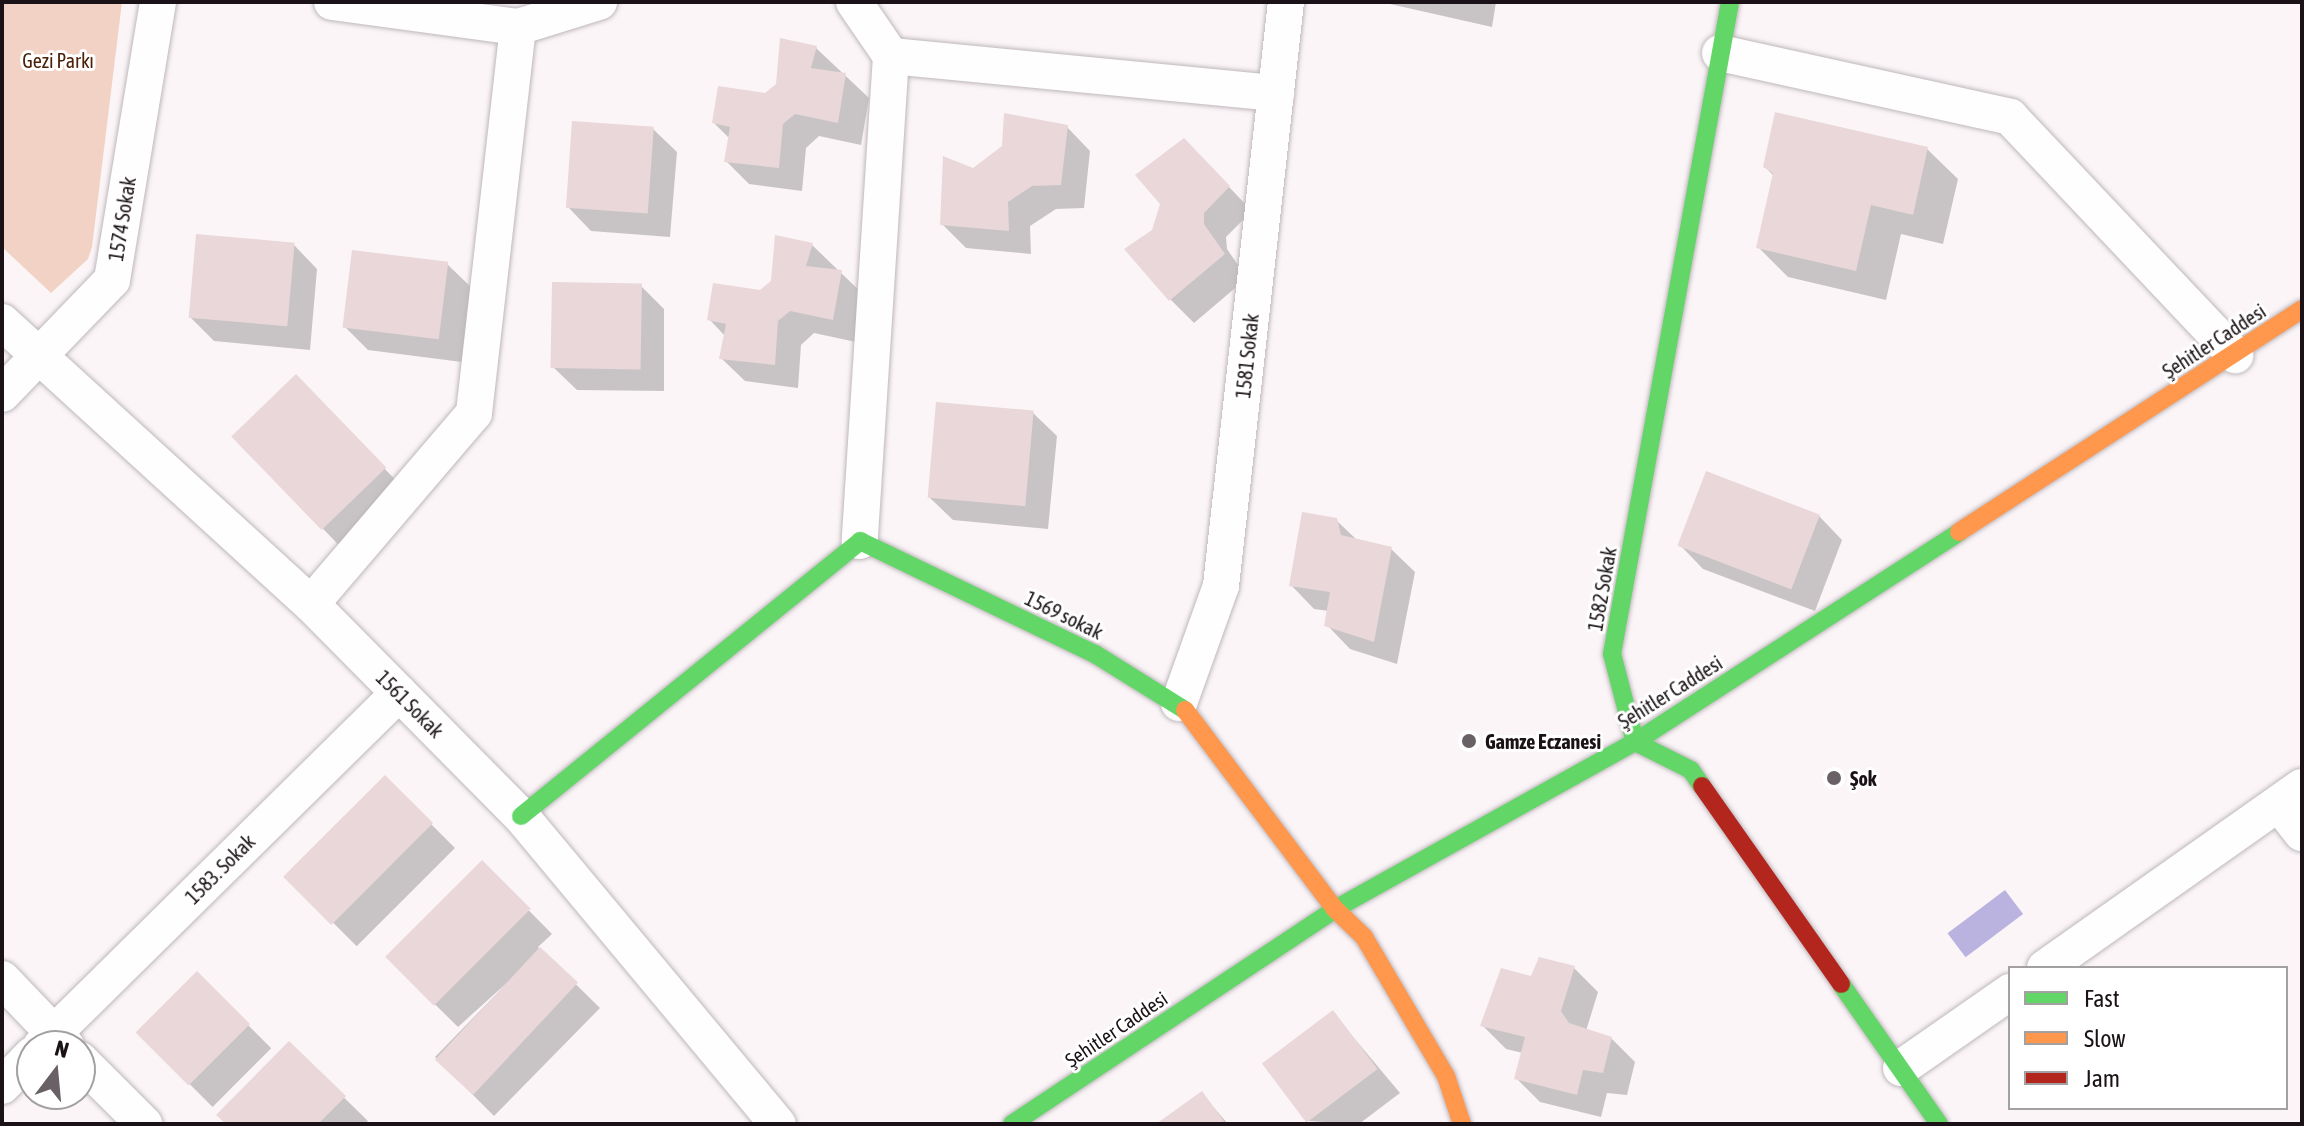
<!DOCTYPE html>
<meta charset="utf-8">
<style>
body{margin:0}
#map{position:relative;width:2304px;height:1126px;overflow:hidden;background:#fbf5f8;font-family:"Asap Condensed",sans-serif}
div>[style]{position:absolute}
.green>*{inset:0;background:#f2d2c4}
.water>*{inset:0;background:#bab3e0;transform-origin:0 0}
.shadow>*{inset:0;background:#0003;transform-origin:0 0}
.building>*{inset:0;background:#e9d7d9;transform-origin:0 0}
.roads{filter:drop-shadow(0 0 2px #beb7bb) drop-shadow(0 0 2px #beb7bb)}
.street>*{height:36px;margin:-18px;padding:0 18px;transform-origin:18px;border-radius:18px;background:#fefefe}
.fast>*{height:18px;margin:-9px;padding:0 9px;transform-origin:9px;border-radius:9px;background:#63d668}
.slow>*{height:18px;margin:-9px;padding:0 9px;transform-origin:9px;border-radius:9px;background:#ff974d}
.jam>*{height:18px;margin:-9px;padding:0 9px;transform-origin:9px;border-radius:9px;background:#b3261e}
.dots>*{width:22px;height:22px;translate:-50% -50%;box-sizing:border-box;border:4px solid #fff;border-radius:50%}
span{translate:-50% -50%;white-space:nowrap;text-align:center;line-height:1.15;-webkit-text-stroke:6px #fff;paint-order:stroke}
.park-label{font-size:20px;color:#4b2108}
.street-label{font-size:20px;color:#1a1216}
.poi-label{font-size:20px;color:#1a1216;font-weight:700}
.left{translate:0 -50%;text-align:left}
.frame{position:absolute;inset:0;border:4px solid #1a1216;pointer-events:none}
.legend{position:absolute;left:2008px;top:966px;width:280px;height:144px;box-sizing:border-box;background:#fff;border:2px solid #a3a0a2;margin:0;padding:10px 14px;list-style:none;font-size:24px;color:#1a1216}
.legend li{display:flex;align-items:center;gap:16px;height:40px}
.legend b{width:40px;border:2px solid #a3a0a2}
.north{position:absolute;left:16px;top:1030px;width:80px;height:80px;box-sizing:border-box;background:#fff;border:2px solid #a3a0a2;border-radius:50%;rotate:16deg;font-size:22px;font-weight:700;line-height:32px;text-align:center;color:#1a1216}
.north::after{content:'';display:block;margin:auto;width:28px;height:36px;background:#696165;clip-path:polygon(50% 0,100% 100%,50% 72%,0 100%)}
</style>
<div id="map">
<div class="green">
<i style="clip-path:polygon(2px 2px,122px 2px,92px 247px,88px 259px,51px 293px,2px 247px)"></i>
</div>
<div class="water">
<i style="left:2005px;top:890px;width:30px;height:72px;rotate:53deg"></i>
</div>
<div class="shadow">
<i style="clip-path:polygon(1381px 2px,1496px 2px,1492px 27px)"></i>
<i style="clip-path:polygon(816px 48px,869px 98px,861px 145px,819px 136px,806px 148px,802px 191px,749px 184px,726px 161px,730px 139px,714px 123px,765px 95px)"></i>
<i style="clip-path:polygon(1067px 127px,1090px 151px,1084px 208px,1056px 209px,1030px 226px,1031px 254px,966px 248px,942px 224px)"></i>
<i style="clip-path:polygon(653px 129px,677px 152px,670px 237px,591px 231px,568px 207px)"></i>
<i style="clip-path:polygon(1927px 149px,1958px 179px,1943px 244px,1901px 234px,1886px 300px,1788px 277px,1758px 247px,1774px 176px,1765px 167px)"></i>
<i style="clip-path:polygon(1207px 164px,1252px 211px,1226px 237px,1227px 249px,1247px 278px,1194px 323px,1171px 300px,1154px 232px)"></i>
<i style="clip-path:polygon(294px 245px,317px 269px,310px 350px,214px 341px,190px 317px)"></i>
<i style="clip-path:polygon(812px 245px,864px 295px,856px 342px,814px 333px,801px 345px,798px 388px,745px 381px,721px 358px,725px 336px,709px 319px,760px 292px)"></i>
<i style="clip-path:polygon(447px 264px,471px 287px,462px 362px,368px 350px,345px 327px)"></i>
<i style="clip-path:polygon(641px 286px,664px 309px,664px 391px,577px 390px,553px 367px)"></i>
<i style="left:296px;top:377px;width:161px;height:86px;rotate:46deg"></i>
<i style="clip-path:polygon(1033px 413px,1057px 436px,1048px 529px,953px 520px,929px 497px)"></i>
<i style="clip-path:polygon(1819px 516px,1842px 540px,1815px 611px,1703px 569px,1680px 545px)"></i>
<i style="clip-path:polygon(1336px 520px,1357px 540px,1391px 549px,1415px 572px,1397px 664px,1350px 649px,1327px 625px,1329px 611px,1314px 609px,1291px 585px)"></i>
<i style="left:385px;top:778px;width:99px;height:139px;rotate:45deg"></i>
<i style="clip-path:polygon(482px 863px,552px 934px,538px 947px,600px 1008px,494px 1116px,435px 1057px,511px 979px,458px 1027px,387px 957px)"></i>
<i style="clip-path:polygon(1574px 968px,1598px 992px,1586px 1031px,1611px 1038px,1635px 1062px,1627px 1095px,1607px 1093px,1601px 1117px,1540px 1102px,1516px 1078px,1523px 1053px,1506px 1049px,1483px 1026px,1532px 978px)"></i>
<i style="left:197px;top:974px;width:105px;height:83px;rotate:45deg"></i>
<i style="clip-path:polygon(1333px 1013px,1400px 1093px,1359px 1124px,1308px 1121px)"></i>
<i style="clip-path:polygon(289px 1044px,368px 1121px,364px 1124px,229px 1124px)"></i>
<i style="clip-path:polygon(1202px 1094px,1228px 1124px,1160px 1124px)"></i>
</div>
<div class="building">
<i style="clip-path:polygon(780px 38px,817px 46px,811px 68px,846px 73px,838px 123px,795px 114px,783px 124px,779px 168px,724px 162px,730px 127px,712px 123px,718px 86px,765px 93px,776px 84px)"></i>
<i style="clip-path:polygon(1775px 112px,1928px 147px,1913px 215px,1871px 205px,1856px 271px,1756px 248px,1773px 173px,1763px 167px)"></i>
<i style="clip-path:polygon(1004px 113px,1068px 125px,1061px 185px,1032px 186px,1008px 202px,1009px 231px,940px 225px,943px 156px,973px 168px,1002px 146px)"></i>
<i style="left:572px;top:121px;width:82px;height:87px;rotate:4deg"></i>
<i style="clip-path:polygon(1184px 138px,1230px 186px,1204px 213px,1204px 224px,1225px 254px,1169px 301px,1124px 249px,1152px 230px,1160px 204px,1135px 175px)"></i>
<i style="left:196px;top:234px;width:99px;height:84px;rotate:5deg"></i>
<i style="clip-path:polygon(775px 235px,813px 243px,806px 266px,842px 270px,833px 320px,790px 311px,778px 321px,775px 365px,719px 359px,726px 324px,707px 320px,713px 283px,760px 290px,771px 281px)"></i>
<i style="left:352px;top:250px;width:97px;height:78px;rotate:7deg"></i>
<i style="left:552px;top:282px;width:90px;height:86px;rotate:1deg"></i>
<i style="left:296px;top:374px;width:130px;height:90px;rotate:46deg"></i>
<i style="left:936px;top:402px;width:98px;height:96px;rotate:5deg"></i>
<i style="left:1706px;top:471px;width:122px;height:80px;rotate:21deg"></i>
<i style="clip-path:polygon(1302px 512px,1337px 518px,1341px 535px,1392px 547px,1374px 642px,1324px 626px,1330px 592px,1289px 586px)"></i>
<i style="left:385px;top:775px;width:68px;height:144px;rotate:45deg"></i>
<i style="left:482px;top:860px;width:69px;height:137px;rotate:45deg"></i>
<i style="left:540px;top:947px;width:52px;height:154px;rotate:43deg"></i>
<i style="clip-path:polygon(1539px 957px,1575px 966px,1561px 1011px,1569px 1023px,1612px 1037px,1603px 1073px,1583px 1070px,1577px 1095px,1514px 1079px,1525px 1037px,1480px 1026px,1501px 968px,1531px 976px)"></i>
<i style="left:197px;top:971px;width:75px;height:87px;rotate:45deg"></i>
<i style="left:1333px;top:1010px;width:74px;height:89px;rotate:53deg"></i>
<i style="clip-path:polygon(289px 1041px,346px 1096px,318px 1124px,226px 1124px,216px 1115px)"></i>
<i style="clip-path:polygon(1202px 1091px,1226px 1124px,1156px 1124px)"></i>
</div>
<div class="roads">
<div class="street">
<i style="left:332px;top:2px;width:188px;rotate:7.7deg"></i>
<i style="left:518px;top:27px;width:85px;rotate:-17.2deg"></i>
<i style="left:854px;top:2px;width:65px;rotate:55.6deg"></i>
<i style="left:891px;top:56px;width:486px;rotate:93.7deg"></i>
<i style="left:1720px;top:53px;width:297px;rotate:12.4deg"></i>
<i style="left:2010px;top:117px;width:328px;rotate:46.6deg"></i>
<i style="left:891px;top:56px;width:387px;rotate:5.5deg"></i>
<i style="left:2px;top:322px;width:418px;rotate:42.4deg"></i>
<i style="left:311px;top:604px;width:298px;rotate:45.3deg"></i>
<i style="left:521px;top:816px;width:401px;rotate:50.2deg"></i>
<i style="left:2px;top:394px;width:158px;rotate:-46deg"></i>
<i style="left:112px;top:280px;width:282px;rotate:-80.6deg"></i>
<i style="left:311px;top:604px;width:251px;rotate:-49.5deg"></i>
<i style="left:474px;top:413px;width:388px;rotate:-83.5deg"></i>
<i style="left:1179px;top:703px;width:124px;rotate:-70.3deg"></i>
<i style="left:1221px;top:586px;width:588px;rotate:-83.65deg"></i>
<i style="left:2279px;top:804px;width:37px;rotate:52deg"></i>
<i style="left:2045px;top:968px;width:314px;rotate:-35.2deg"></i>
<i style="left:2px;top:979px;width:93px;rotate:46.3deg"></i>
<i style="left:41px;top:1046px;width:503px;rotate:-44.6deg"></i>
<i style="left:80px;top:1060px;width:91px;rotate:45deg"></i>
<i style="left:1901px;top:1068px;width:133px;rotate:-34.9deg"></i>
<i style="left:2px;top:1086px;width:43px;rotate:-45.9deg"></i>
</div>
<div class="fast">
<i style="left:1702px;top:786px;width:19px;rotate:-125deg"></i>
<i style="left:1691px;top:770px;width:63px;rotate:-153.4deg"></i>
<i style="left:1635px;top:742px;width:91px;rotate:-104.6deg"></i>
<i style="left:1612px;top:654px;width:663px;rotate:-79.74deg"></i>
<i style="left:521px;top:816px;width:437px;rotate:-39deg"></i>
<i style="left:860px;top:541px;width:261px;rotate:25.7deg"></i>
<i style="left:1095px;top:654px;width:106px;rotate:31.9deg"></i>
<i style="left:1841px;top:984px;width:171px;rotate:55deg"></i>
<i style="left:1012px;top:1124px;width:388px;rotate:-33.6deg"></i>
<i style="left:1335px;top:909px;width:343px;rotate:-29.1deg"></i>
<i style="left:1635px;top:742px;width:386px;rotate:-32.9deg"></i>
</div>
<div class="slow">
<i style="left:1959px;top:532px;width:409px;rotate:-33deg"></i>
<i style="left:1185px;top:710px;width:249px;rotate:53deg"></i>
<i style="left:1335px;top:909px;width:40px;rotate:44deg"></i>
<i style="left:1364px;top:937px;width:161px;rotate:59.5deg"></i>
<i style="left:1446px;top:1076px;width:51px;rotate:71.6deg"></i>
</div>
<div class="jam">
<i style="left:1702px;top:786px;width:242px;rotate:54.9deg"></i>
</div>
</div>
<div class="dots">
<i style="left:1469px;top:741px;background:#696165"></i>
<i style="left:1834px;top:778px;background:#696165"></i>
</div>
<div class="park-label">
<span style="left:58px;top:60px">Gezi Parkı</span>
</div>
<div class="street-label">
<span style="left:122px;top:219px;rotate:-81deg">1574 Sokak</span>
<span style="left:2214px;top:341px;rotate:-33deg">Şehitler Caddesi</span>
<span style="left:1247px;top:356px;rotate:-84deg">1581 Sokak</span>
<span style="left:1602px;top:589px;rotate:-80deg">1582 Sokak</span>
<span style="left:1064px;top:615px;rotate:26deg">1569 sokak</span>
<span style="left:1670px;top:692px;rotate:-32deg">Şehitler Caddesi</span>
<span style="left:410px;top:704px;rotate:45deg">1561 Sokak</span>
<span style="left:220px;top:869px;rotate:-45deg">1583. Sokak</span>
<span style="left:1116px;top:1029px;rotate:-34deg">Şehitler Caddesi</span>
</div>
<div class="poi-label">
<span class="left" style="left:1485px;top:741px">Gamze Eczanesi</span>
<span class="left" style="left:1850px;top:778px">Şok</span>
</div>
<div class="frame"></div>
<ul class="legend">
<li><b style="height:10px;background:#63d668"></b>Fast</li>
<li><b style="height:10px;background:#ff974d"></b>Slow</li>
<li><b style="height:10px;background:#b3261e"></b>Jam</li>
</ul>
<div class="north">N</div>
</div>
